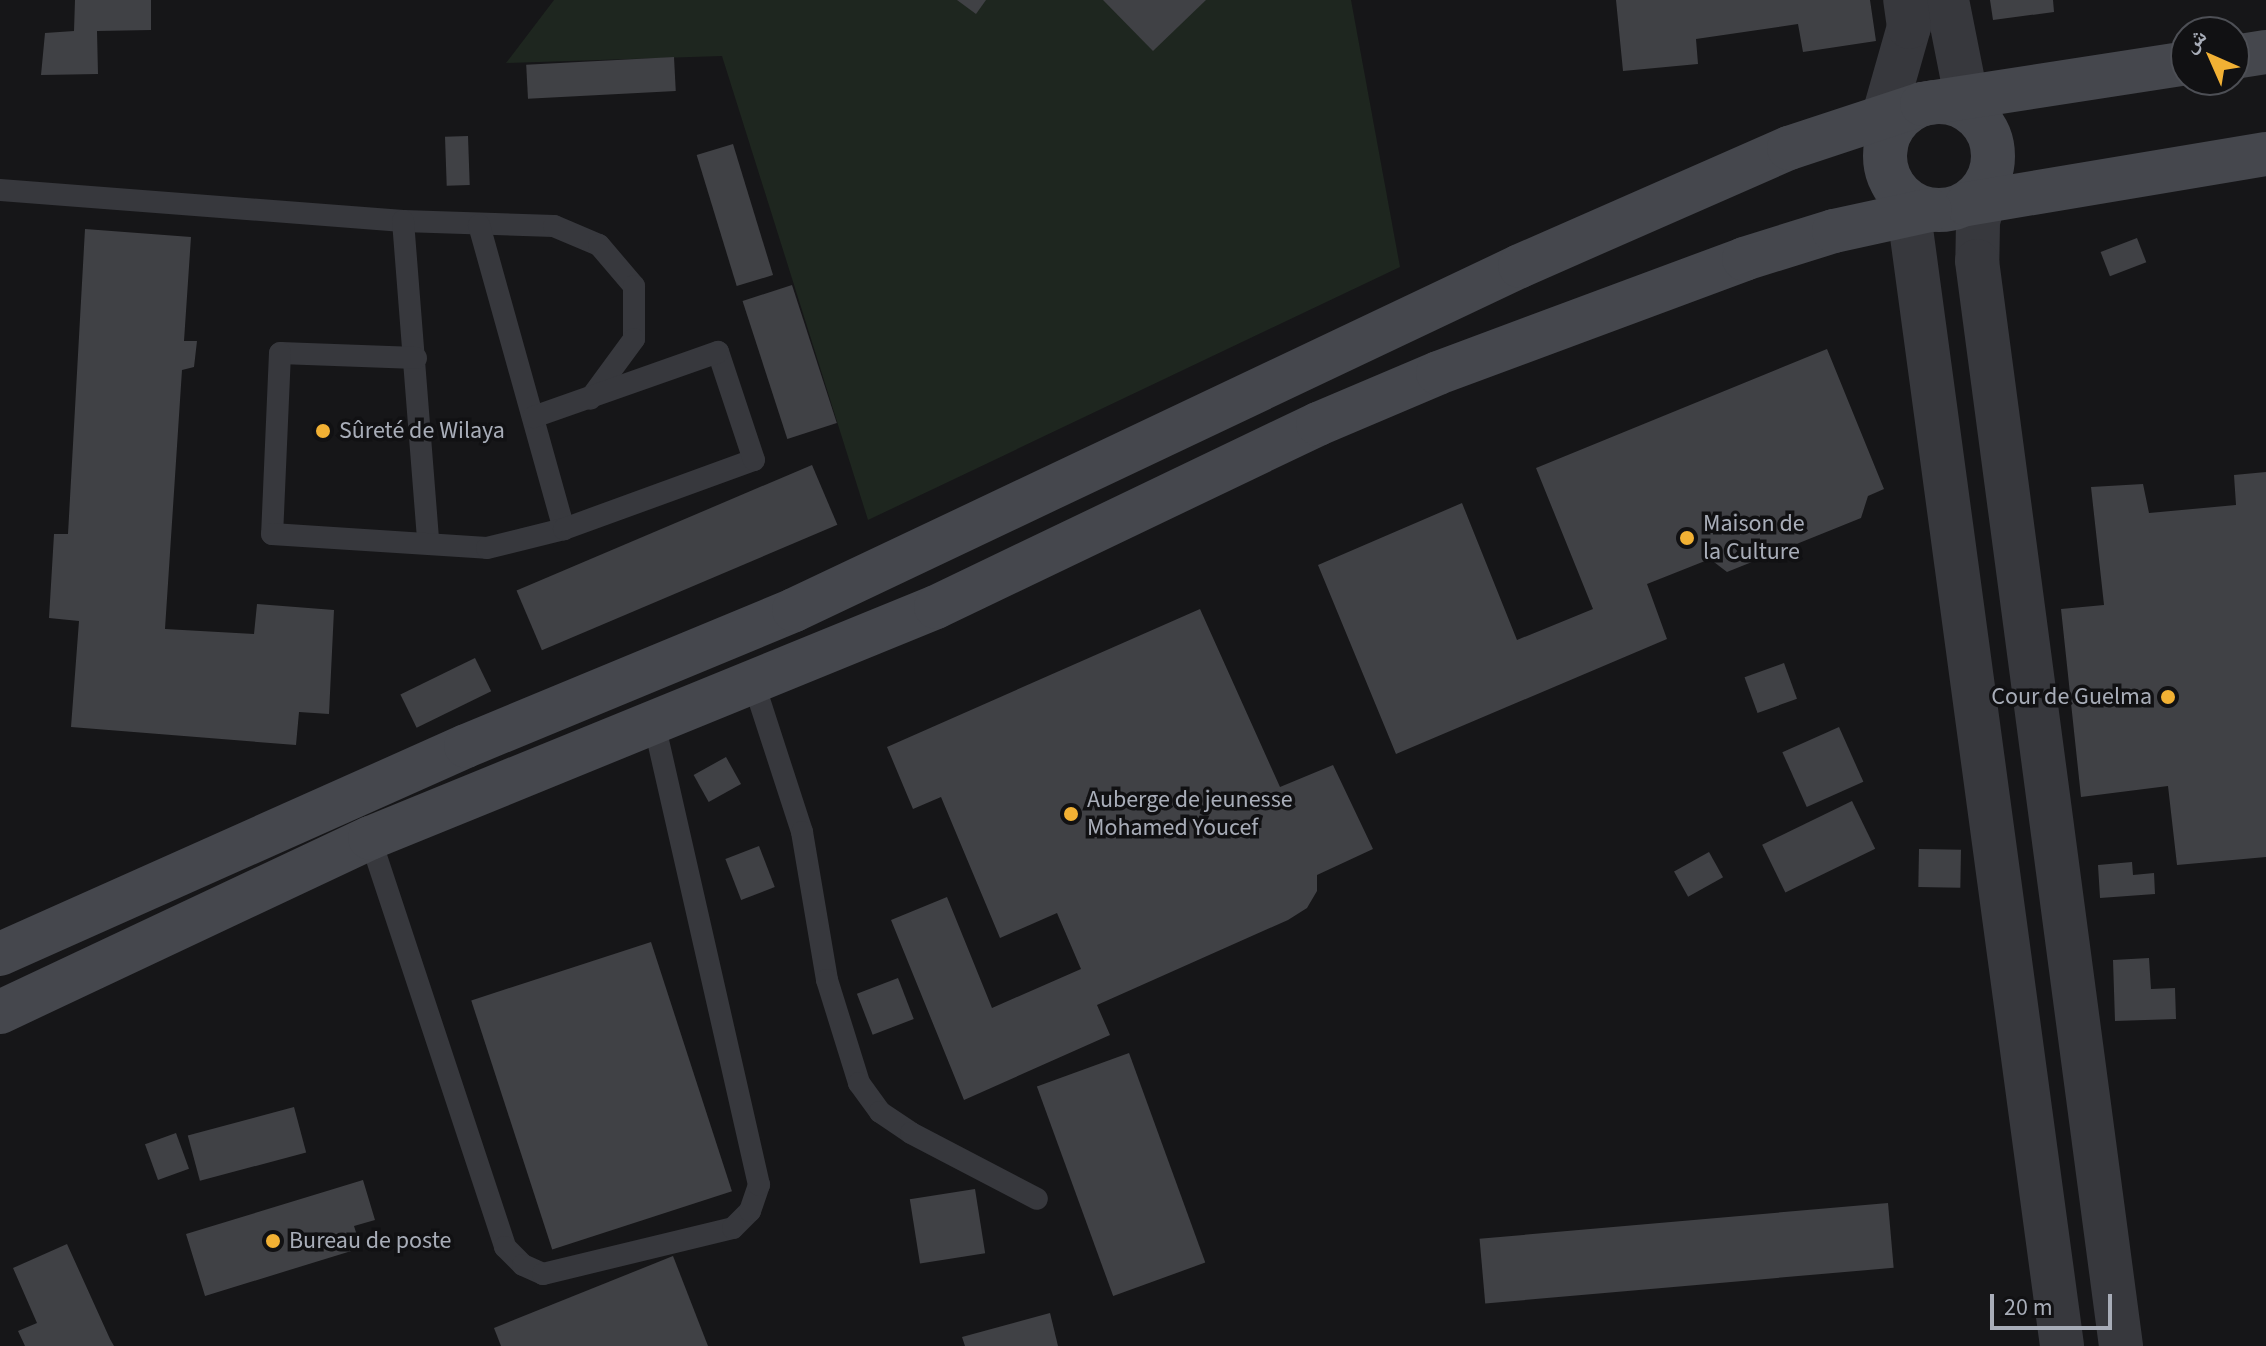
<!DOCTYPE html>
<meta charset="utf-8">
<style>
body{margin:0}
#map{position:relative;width:2266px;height:1346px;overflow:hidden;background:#161618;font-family:"Source Sans 3","Noto Naskh Arabic",sans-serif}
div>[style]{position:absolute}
.green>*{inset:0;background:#1e261f}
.building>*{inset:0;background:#404145;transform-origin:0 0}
.lane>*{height:22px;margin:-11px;padding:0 11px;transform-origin:11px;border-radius:11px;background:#37383d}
.street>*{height:44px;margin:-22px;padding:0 22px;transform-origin:22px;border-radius:22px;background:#37383d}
.secondary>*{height:44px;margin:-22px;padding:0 22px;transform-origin:22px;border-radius:22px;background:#45474d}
.secondary>.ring{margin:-22px;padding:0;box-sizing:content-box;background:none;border:44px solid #45474d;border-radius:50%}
.dots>*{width:22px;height:22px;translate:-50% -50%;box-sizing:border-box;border:4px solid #111113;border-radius:50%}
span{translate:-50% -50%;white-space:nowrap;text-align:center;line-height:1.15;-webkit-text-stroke:7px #111113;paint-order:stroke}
.poi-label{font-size:24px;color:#a8adb8}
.left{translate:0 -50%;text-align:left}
.right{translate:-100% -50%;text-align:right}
.north{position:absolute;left:2170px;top:16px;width:80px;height:80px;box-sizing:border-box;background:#111113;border:2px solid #4d4f55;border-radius:50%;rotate:315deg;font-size:22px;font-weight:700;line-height:32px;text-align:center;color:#a8adb8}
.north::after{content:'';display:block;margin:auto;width:28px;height:36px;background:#f2b134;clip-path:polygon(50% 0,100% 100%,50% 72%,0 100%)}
.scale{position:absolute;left:1990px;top:1294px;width:122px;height:36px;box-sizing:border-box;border:4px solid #a8adb8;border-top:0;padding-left:10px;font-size:24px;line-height:28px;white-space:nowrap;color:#a8adb8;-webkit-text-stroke:6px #111113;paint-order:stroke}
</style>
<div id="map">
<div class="green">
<i style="clip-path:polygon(554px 0,1351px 0,1400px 267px,868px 520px,722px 56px,506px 63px)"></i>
</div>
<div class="building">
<i style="clip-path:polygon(75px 0,151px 0,151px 30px,97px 31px,98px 74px,41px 75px,45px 33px,74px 31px)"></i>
<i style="clip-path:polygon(957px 0,986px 0,976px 14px)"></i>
<i style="clip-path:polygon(1103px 0,1206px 0,1153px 51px)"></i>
<i style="clip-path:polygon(1616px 0,1870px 0,1876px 41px,1803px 52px,1798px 24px,1696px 39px,1698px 64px,1623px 71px)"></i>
<i style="clip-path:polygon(1990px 0,2053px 0,2054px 12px,1993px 20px)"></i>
<i style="left:674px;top:57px;width:34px;height:148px;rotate:87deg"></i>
<i style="left:468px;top:136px;width:49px;height:23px;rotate:88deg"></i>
<i style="left:733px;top:144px;width:137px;height:38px;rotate:73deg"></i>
<i style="clip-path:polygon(85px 229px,191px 237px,184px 341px,197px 341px,194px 367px,182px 370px,165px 629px,254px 634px,257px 604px,334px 610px,329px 714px,299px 712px,296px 745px,71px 727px,79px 621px,49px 618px,54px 534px,68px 534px)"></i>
<i style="left:2137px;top:238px;width:26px;height:39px;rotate:69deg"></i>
<i style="left:792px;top:285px;width:145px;height:52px;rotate:72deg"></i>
<i style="clip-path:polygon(1827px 349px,1884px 489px,1868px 496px,1861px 518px,1727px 572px,1710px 559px,1647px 584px,1667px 639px,1396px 754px,1318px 565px,1462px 503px,1517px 640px,1593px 609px,1536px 468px)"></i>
<i style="left:812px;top:465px;width:65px;height:321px;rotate:67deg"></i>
<i style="clip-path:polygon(2266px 472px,2266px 857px,2177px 865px,2168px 786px,2081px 797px,2061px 609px,2104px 605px,2091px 487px,2143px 484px,2149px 513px,2236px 505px,2234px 475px)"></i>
<i style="clip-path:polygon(1200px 609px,1280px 787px,1333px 765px,1373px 849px,1317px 875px,1317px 891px,1307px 908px,1288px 920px,1097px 1005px,1110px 1035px,964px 1100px,891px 920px,947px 897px,992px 1008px,1081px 969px,1057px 913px,1000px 938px,941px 797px,913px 809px,887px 747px)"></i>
<i style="left:475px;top:658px;width:37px;height:83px;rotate:64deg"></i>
<i style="left:1784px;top:663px;width:38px;height:42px;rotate:70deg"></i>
<i style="left:1839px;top:727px;width:60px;height:62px;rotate:66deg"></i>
<i style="left:726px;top:757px;width:31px;height:37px;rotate:61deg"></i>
<i style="left:1852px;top:801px;width:53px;height:100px;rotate:64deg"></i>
<i style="left:759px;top:846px;width:44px;height:36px;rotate:69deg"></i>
<i style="left:1919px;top:849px;width:42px;height:38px;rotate:1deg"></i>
<i style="left:1709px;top:852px;width:29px;height:40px;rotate:61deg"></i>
<i style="clip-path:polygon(2132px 862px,2133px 875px,2154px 873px,2155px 894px,2100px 898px,2098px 865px)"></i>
<i style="left:651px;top:942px;width:262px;height:189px;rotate:72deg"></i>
<i style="clip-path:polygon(2149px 958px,2151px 989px,2175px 988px,2176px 1019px,2115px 1021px,2113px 960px)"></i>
<i style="left:898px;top:978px;width:44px;height:44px;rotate:69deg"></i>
<i style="left:1129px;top:1053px;width:223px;height:98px;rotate:70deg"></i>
<i style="left:294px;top:1107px;width:47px;height:110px;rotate:75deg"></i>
<i style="left:176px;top:1133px;width:38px;height:33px;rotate:70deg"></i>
<i style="clip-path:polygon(363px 1180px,375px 1220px,354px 1226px,361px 1248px,205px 1296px,186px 1234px)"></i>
<i style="left:975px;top:1189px;width:65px;height:66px;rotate:81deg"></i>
<i style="left:1888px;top:1203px;width:65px;height:410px;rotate:85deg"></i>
<i style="clip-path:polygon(67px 1244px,110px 1339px,114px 1346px,25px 1346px,18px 1331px,37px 1323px,13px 1268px)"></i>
<i style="clip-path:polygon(673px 1256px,708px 1346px,501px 1346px,494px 1328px)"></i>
<i style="clip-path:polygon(1050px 1313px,1058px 1346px,965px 1346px,962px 1337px)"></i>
</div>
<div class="lane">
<i style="left:0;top:190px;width:404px;rotate:4.4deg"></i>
<i style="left:403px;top:221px;width:151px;rotate:1.9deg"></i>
<i style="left:554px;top:226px;width:49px;rotate:22.9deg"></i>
<i style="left:599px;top:245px;width:54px;rotate:49.5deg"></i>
<i style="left:634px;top:286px;width:53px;rotate:90deg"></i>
<i style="left:634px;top:339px;width:74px;rotate:126.3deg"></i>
<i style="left:403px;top:221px;width:322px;rotate:85.5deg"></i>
<i style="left:479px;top:225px;width:316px;rotate:74.4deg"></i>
<i style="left:416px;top:358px;width:136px;rotate:-177.9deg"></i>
<i style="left:280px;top:353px;width:181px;rotate:92.5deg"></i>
<i style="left:272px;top:534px;width:215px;rotate:3.7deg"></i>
<i style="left:487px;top:548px;width:79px;rotate:-13.9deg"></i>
<i style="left:564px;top:529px;width:202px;rotate:-20deg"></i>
<i style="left:754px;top:460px;width:114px;rotate:-108.4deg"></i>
<i style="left:718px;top:352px;width:196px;rotate:160.6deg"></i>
<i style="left:753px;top:681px;width:159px;rotate:72deg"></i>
<i style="left:802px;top:832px;width:150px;rotate:80.4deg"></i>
<i style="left:827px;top:980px;width:108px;rotate:72.7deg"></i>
<i style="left:859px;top:1083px;width:36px;rotate:54deg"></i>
<i style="left:880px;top:1112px;width:37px;rotate:34deg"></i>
<i style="left:911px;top:1133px;width:142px;rotate:27.6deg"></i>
<i style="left:370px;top:838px;width:431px;rotate:71.7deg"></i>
<i style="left:505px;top:1247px;width:25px;rotate:45deg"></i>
<i style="left:523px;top:1265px;width:22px;rotate:24deg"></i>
<i style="left:543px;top:1274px;width:195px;rotate:-13.6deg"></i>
<i style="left:733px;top:1228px;width:24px;rotate:-45deg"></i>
<i style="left:750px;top:1211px;width:28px;rotate:-71deg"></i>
<i style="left:759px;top:1185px;width:476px;rotate:-102.8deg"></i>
</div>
<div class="street">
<i style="left:1947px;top:0;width:98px;rotate:78.8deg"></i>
<i style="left:1966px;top:96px;width:21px;rotate:62deg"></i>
<i style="left:1886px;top:146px;width:28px;rotate:-96deg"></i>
<i style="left:1883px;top:118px;width:95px;rotate:-74.1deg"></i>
<i style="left:1909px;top:27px;width:27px;rotate:-98deg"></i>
<i style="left:1991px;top:175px;width:49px;rotate:105.5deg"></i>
<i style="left:1978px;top:222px;width:39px;rotate:91deg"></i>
<i style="left:1977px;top:261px;width:1095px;rotate:82.44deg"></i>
<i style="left:1893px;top:185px;width:33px;rotate:61deg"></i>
<i style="left:1909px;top:214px;width:1142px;rotate:82.3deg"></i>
</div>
<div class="secondary">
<i style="left:2234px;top:57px;width:32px;rotate:-9deg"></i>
<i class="ring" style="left:1885px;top:102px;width:64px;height:64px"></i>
<i style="left:1967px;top:204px;width:303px;rotate:-9.5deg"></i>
<i style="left:0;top:954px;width:510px;rotate:-24.05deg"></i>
<i style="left:466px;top:746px;width:355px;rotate:-22.5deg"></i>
<i style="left:794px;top:610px;width:803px;rotate:-25.35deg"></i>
<i style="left:1520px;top:266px;width:294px;rotate:-23.7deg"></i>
<i style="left:1789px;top:148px;width:140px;rotate:-18.3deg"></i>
<i style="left:1922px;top:104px;width:267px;rotate:-8.8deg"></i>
<i style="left:0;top:1012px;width:409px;rotate:-25.2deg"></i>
<i style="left:370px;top:838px;width:611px;rotate:-22.2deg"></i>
<i style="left:936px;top:607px;width:424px;rotate:-25.6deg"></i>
<i style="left:1318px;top:424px;width:130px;rotate:-23deg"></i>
<i style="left:1438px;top:373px;width:327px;rotate:-20.4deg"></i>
<i style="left:1744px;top:259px;width:94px;rotate:-17.3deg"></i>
<i style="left:1834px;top:231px;width:98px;rotate:-12.3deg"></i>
</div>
<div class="dots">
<i style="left:323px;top:431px;background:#f2b134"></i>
<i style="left:1687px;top:538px;background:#f2b134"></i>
<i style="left:2168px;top:697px;background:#f2b134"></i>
<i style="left:1071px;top:814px;background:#f2b134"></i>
<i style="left:273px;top:1241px;background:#f2b134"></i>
</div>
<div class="poi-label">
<span class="left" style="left:339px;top:431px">Sûreté de Wilaya</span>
<span class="left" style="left:1703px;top:538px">Maison de<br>la Culture</span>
<span class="right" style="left:2152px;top:697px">Cour de Guelma</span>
<span class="left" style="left:1087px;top:814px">Auberge de jeunesse<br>Mohamed Youcef</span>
<span class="left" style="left:289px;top:1241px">Bureau de poste</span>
</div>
<div class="north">ش</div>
<div class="scale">20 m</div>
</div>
